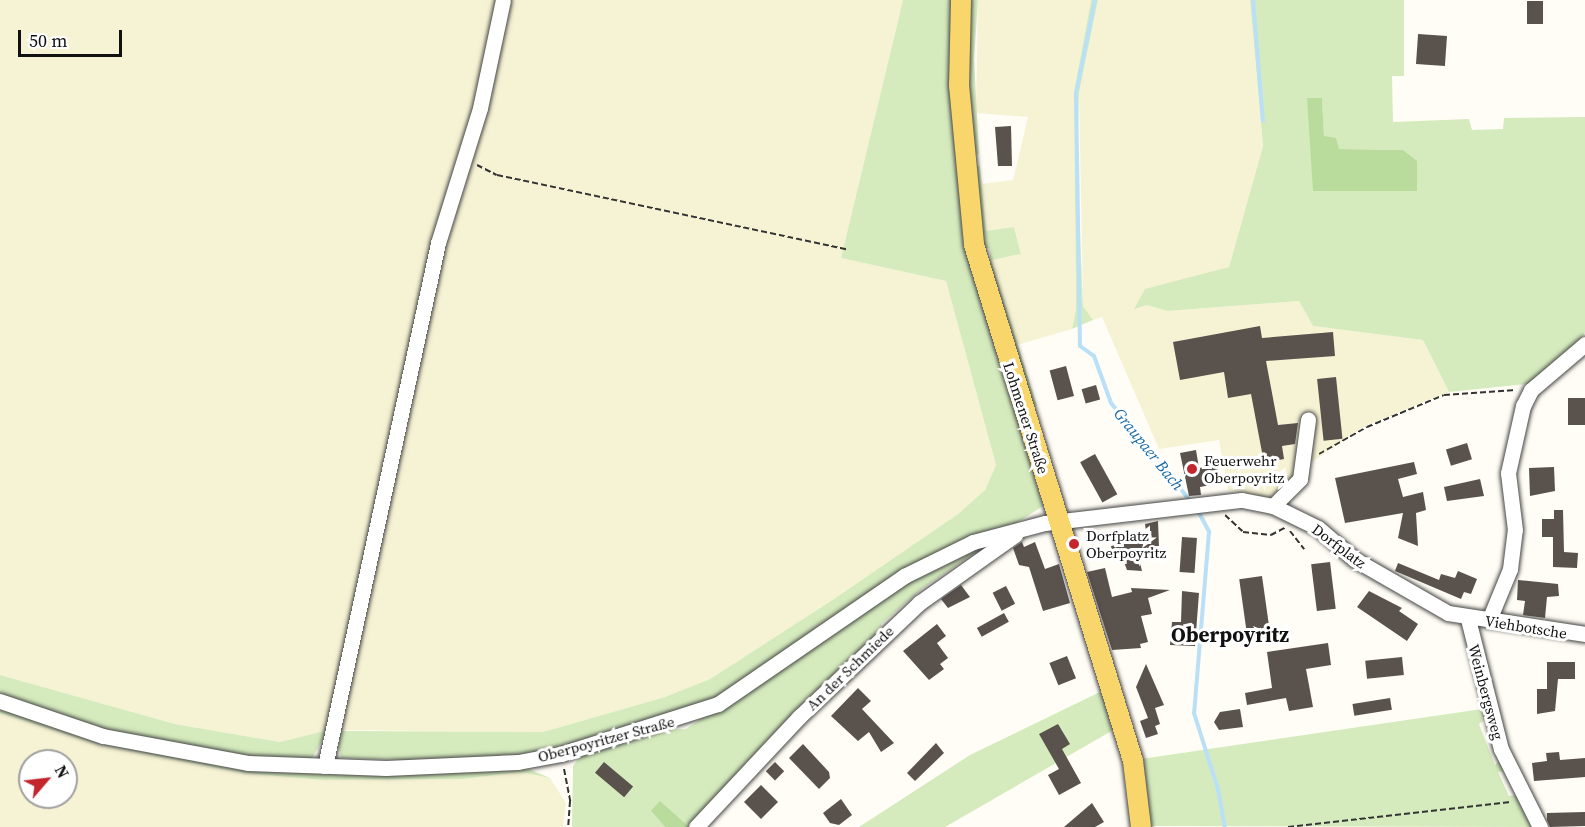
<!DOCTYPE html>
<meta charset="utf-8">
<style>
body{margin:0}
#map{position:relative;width:1585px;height:827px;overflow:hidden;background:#fffdf5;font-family:"Source Serif 4",serif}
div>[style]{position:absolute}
.farmland>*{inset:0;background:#f6f3d4}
.green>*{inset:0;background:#d5ebbd}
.forest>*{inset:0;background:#b9dc9c}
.stream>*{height:4px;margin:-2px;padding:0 2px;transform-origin:2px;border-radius:2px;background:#b9e0f7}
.building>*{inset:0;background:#5a524d;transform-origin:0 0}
.path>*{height:2px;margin-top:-1px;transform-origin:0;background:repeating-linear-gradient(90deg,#333 0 6px,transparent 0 9px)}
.roads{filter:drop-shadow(0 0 2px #444) drop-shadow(0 0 2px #444)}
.minor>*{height:15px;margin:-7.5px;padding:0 7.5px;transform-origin:7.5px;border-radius:7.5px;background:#fff}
.major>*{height:20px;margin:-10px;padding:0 10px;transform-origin:10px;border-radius:10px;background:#f9d66b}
.dots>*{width:16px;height:16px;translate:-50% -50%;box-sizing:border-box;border:3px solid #fff;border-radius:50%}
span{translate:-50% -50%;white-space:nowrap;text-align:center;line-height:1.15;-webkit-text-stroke:6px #fff;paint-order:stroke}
.street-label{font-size:15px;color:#111}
.poi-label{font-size:15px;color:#111}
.left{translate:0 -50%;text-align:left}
.water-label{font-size:16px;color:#1768a6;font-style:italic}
.district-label{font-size:21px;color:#111;font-weight:700}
.north{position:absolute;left:18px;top:749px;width:60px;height:60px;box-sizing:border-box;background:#fff;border:2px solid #a0a0a0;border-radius:50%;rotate:62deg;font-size:16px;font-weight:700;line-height:24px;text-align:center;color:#111}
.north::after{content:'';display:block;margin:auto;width:21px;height:27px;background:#c4262e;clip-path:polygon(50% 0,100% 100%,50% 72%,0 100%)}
.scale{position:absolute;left:18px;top:30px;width:104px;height:27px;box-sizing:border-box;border:3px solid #111;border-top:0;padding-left:8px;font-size:18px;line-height:21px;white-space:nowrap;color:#111;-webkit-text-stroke:4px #fff;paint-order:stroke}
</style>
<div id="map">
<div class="farmland">
<i style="clip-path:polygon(0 0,903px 0,841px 258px,946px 281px,996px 465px,985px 490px,958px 514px,834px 599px,710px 679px,665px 697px,543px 732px,328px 730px,280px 742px,175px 724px,0 675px)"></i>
<i style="clip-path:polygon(978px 0,1091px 0,1074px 92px,1076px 309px,1072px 329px,1017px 345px,991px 259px,1021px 253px,1014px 227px,986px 232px,981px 184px,1013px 180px,1028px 117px,976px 113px)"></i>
<i style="clip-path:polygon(1098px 0,1250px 0,1263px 146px,1229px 267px,1141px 301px,1135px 308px,1147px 305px,1167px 311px,1299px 301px,1313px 326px,1423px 340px,1449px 392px,1365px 426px,1306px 466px,1277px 500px,1228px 490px,1219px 440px,1159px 449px,1102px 317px,1093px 320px,1083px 306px,1079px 93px)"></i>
<i style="clip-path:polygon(evenodd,0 713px,97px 744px,243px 773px,322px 780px,463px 779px,520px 772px,550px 778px,566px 803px,563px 827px,0 827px,0 713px,30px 761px,66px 761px,66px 797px,30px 797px,30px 761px)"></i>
</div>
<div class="green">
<i style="clip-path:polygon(903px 0,954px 0,981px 301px,1043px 506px,1010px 527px,969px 538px,715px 700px,557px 750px,465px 762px,341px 758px,335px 731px,543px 732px,665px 697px,710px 679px,834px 599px,958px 514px,985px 490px,996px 465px,946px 281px,841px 258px)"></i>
<i style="clip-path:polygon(967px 0,978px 0,974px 59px,979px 154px,972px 155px)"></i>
<i style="clip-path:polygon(1091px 0,1098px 0,1079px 93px,1077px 165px,1083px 306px,1093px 320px,1072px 329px,1076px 309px,1074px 92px)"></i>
<i style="clip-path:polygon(evenodd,1250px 0,1404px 0,1404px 76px,1392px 76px,1393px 122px,1469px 119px,1472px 130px,1503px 129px,1504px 118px,1585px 117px,1585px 332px,1580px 341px,1527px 384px,1449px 392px,1423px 340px,1313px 326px,1299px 301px,1167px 311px,1147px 305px,1134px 309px,1145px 289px,1229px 267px,1263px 146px,1250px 0,1322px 99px,1324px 137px,1339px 149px,1403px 150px,1313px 191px,1322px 99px)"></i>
<i style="clip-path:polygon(973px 166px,980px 166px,986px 231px,1014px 227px,1021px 254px,991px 260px,1037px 406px,1030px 405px,985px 261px,991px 259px,989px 248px,983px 249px)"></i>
<i style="clip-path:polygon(996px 538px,923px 588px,881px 624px,882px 631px,689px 827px,651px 811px,665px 827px,572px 827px,573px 766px,583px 753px,657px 730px,686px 729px,907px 579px)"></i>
<i style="clip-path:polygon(0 675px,175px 724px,280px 742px,328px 730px,311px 760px,250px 757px,102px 730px,0 696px)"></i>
<i style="clip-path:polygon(1104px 690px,1115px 729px,945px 827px,859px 827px,970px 755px)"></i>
<i style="clip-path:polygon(0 706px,164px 753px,524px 767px,550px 778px,520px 772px,463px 779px,322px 780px,243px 773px,97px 744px,0 713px)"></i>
<i style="clip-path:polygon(1482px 709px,1487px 718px,1479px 724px,1495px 765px,1502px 758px,1508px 770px,1498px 772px,1509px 796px,1519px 795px,1531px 827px,1150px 826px,1141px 759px)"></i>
</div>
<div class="forest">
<i style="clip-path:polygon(1307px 98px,1322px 98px,1324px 136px,1336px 138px,1339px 149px,1403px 150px,1417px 161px,1417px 191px,1313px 191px)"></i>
<i style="clip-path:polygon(660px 801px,689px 827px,665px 827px,651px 811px)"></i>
</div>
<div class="stream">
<i style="left:1095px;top:0;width:95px;rotate:101.5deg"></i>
<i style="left:1076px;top:93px;width:253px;rotate:89.1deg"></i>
<i style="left:1080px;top:346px;width:17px;rotate:36deg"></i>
<i style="left:1094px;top:356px;width:50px;rotate:70.1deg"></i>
<i style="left:1111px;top:403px;width:129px;rotate:51deg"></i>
<i style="left:1253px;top:0;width:121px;rotate:85.3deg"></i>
<i style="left:1197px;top:509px;width:26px;rotate:62deg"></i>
<i style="left:1209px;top:532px;width:182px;rotate:94.7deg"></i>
<i style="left:1194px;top:713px;width:80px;rotate:72.5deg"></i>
<i style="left:1218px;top:789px;width:39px;rotate:80deg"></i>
</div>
<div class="building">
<i style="left:1527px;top:1px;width:16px;height:23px"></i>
<i style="left:1447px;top:36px;width:30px;height:29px;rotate:94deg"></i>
<i style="clip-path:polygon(1011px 126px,1012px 166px,998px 166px,995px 127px)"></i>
<i style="clip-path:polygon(1260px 326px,1262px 338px,1333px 332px,1335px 356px,1266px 361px,1278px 425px,1298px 423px,1295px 444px,1282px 446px,1284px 459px,1264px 463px,1251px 394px,1228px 398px,1224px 372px,1180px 380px,1173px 342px)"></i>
<i style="left:1066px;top:366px;width:31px;height:17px;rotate:75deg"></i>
<i style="left:1336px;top:377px;width:62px;height:19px;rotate:84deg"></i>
<i style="left:1096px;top:385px;width:15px;height:15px;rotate:74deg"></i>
<i style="left:1585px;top:398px;width:27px;height:17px;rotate:90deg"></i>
<i style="left:1467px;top:443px;width:17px;height:22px;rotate:73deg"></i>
<i style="clip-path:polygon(1196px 450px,1199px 468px,1217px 465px,1221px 483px,1200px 487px,1201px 495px,1189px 496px,1180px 453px)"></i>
<i style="left:1095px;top:454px;width:46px;height:17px;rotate:61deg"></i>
<i style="clip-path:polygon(1414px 462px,1417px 474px,1398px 479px,1403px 497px,1423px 492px,1426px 510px,1416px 513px,1418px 546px,1398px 538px,1403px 513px,1345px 523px,1335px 478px)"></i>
<i style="clip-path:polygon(1554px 467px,1555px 491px,1530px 496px,1529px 468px)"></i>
<i style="clip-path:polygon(1480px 479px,1484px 496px,1447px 501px,1444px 487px)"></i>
<i style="clip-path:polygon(1554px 510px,1563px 510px,1564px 552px,1578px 553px,1577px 568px,1553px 567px,1553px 537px,1542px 537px,1542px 519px,1554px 519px)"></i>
<i style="clip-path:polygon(1158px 521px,1159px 547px,1137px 551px,1142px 571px,1127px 570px,1121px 554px,1113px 556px,1111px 546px,1147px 539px,1145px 524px)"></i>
<i style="left:1182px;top:537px;width:15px;height:35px;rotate:4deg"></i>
<i style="clip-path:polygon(1022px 542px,1024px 547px,1035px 542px,1045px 569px,1059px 564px,1070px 603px,1043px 611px,1029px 567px,1019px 565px,1013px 548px)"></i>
<i style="left:1330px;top:562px;width:47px;height:19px;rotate:83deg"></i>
<i style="clip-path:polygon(1398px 563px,1439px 580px,1441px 574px,1455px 578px,1458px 571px,1477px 579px,1471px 594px,1464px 592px,1461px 599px,1395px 571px)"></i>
<i style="clip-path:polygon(1105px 568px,1112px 597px,1132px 592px,1131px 588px,1170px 590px,1148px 598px,1152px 614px,1141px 616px,1148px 642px,1140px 644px,1141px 648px,1112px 650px,1087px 572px)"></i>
<i style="left:1262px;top:576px;width:62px;height:23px;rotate:82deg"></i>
<i style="clip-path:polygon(1518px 580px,1558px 584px,1559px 596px,1547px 597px,1545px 618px,1523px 615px,1525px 601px,1517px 600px)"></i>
<i style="clip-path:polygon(961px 585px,970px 597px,948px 608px,941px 599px)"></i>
<i style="left:1006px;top:586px;width:20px;height:15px;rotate:63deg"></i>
<i style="clip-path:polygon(1182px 591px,1199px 593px,1195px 646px,1170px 645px,1172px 622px,1181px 622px)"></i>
<i style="clip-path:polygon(1369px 591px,1402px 608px,1399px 611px,1418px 624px,1407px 641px,1357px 607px)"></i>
<i style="left:1004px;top:613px;width:10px;height:31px;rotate:61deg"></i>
<i style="clip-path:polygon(937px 624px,946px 636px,937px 643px,948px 658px,940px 664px,944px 669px,929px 680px,903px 651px)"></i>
<i style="clip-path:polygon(1328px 643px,1331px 665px,1306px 669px,1313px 707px,1289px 711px,1286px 698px,1247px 705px,1245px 693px,1272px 688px,1267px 652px)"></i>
<i style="left:1067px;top:656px;width:24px;height:19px;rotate:68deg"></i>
<i style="left:1402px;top:657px;width:18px;height:37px;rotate:84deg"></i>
<i style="clip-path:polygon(1547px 662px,1575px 662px,1575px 679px,1558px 679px,1555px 711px,1537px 714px,1537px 689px,1547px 689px)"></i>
<i style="clip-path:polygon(1146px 664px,1164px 705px,1155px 708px,1160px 724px,1155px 726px,1158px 734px,1146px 738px,1140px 721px,1148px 718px,1136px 687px)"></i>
<i style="clip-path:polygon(858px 688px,871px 701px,862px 709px,894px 743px,881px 752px,869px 732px,858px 741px,831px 716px)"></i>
<i style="left:1390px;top:698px;width:12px;height:38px;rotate:81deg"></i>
<i style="clip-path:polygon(1240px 709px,1243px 727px,1219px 730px,1214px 722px,1220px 712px)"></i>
<i style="clip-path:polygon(1058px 724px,1070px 744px,1062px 749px,1081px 783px,1059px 795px,1048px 775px,1059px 769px,1039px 734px)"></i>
<i style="clip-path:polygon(936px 743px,944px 753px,915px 781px,907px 773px)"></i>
<i style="clip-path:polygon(803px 744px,829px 772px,830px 778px,819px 789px,789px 758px)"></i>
<i style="clip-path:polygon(1559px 752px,1560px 760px,1585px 758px,1585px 777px,1534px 781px,1532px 763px,1547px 761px,1546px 753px)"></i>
<i style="left:604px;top:762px;width:38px;height:14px;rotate:40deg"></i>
<i style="left:775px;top:762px;width:13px;height:13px;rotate:45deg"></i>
<i style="left:761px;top:785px;width:24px;height:24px;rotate:45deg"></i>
<i style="clip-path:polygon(841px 799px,852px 815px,839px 825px,830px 823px,823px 813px)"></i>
<i style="clip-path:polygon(1092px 803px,1104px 822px,1095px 827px,1064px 827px)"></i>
<i style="clip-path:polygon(1585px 812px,1585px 826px,1550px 827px,1547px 820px,1547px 813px)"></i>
</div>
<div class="path">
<i style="left:477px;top:165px;width:22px;rotate:27deg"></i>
<i style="left:497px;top:175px;width:357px;rotate:12deg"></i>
<i style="left:1319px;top:454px;width:55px;rotate:-29.4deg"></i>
<i style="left:1367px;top:427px;width:83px;rotate:-22.6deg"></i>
<i style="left:1444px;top:395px;width:72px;rotate:-4deg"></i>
<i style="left:1225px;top:515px;width:25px;rotate:43deg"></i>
<i style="left:1243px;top:532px;width:28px;rotate:6deg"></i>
<i style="left:1271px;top:535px;width:17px;rotate:-28deg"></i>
<i style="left:1290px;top:531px;width:23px;rotate:52deg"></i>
<i style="left:564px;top:769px;width:33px;rotate:79deg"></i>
<i style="left:570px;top:801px;width:26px;rotate:94deg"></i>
<i style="left:1288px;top:827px;width:224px;rotate:-6.4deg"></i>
</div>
<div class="roads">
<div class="minor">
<i style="left:1273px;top:506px;width:38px;rotate:-45deg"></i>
<i style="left:1300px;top:479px;width:60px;rotate:-82.3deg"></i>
<i style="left:1468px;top:619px;width:134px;rotate:75.8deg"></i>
<i style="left:1501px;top:749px;width:87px;rotate:63.4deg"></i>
<i style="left:1489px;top:620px;width:55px;rotate:-67.6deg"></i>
<i style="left:1510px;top:569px;width:39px;rotate:-83deg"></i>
<i style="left:1515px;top:530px;width:57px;rotate:-97deg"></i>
<i style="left:1508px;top:473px;width:69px;rotate:-77.4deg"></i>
<i style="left:1523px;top:406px;width:18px;rotate:-63deg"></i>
<i style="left:1531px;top:390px;width:71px;rotate:-40.4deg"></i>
<i style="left:0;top:701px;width:109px;rotate:18.8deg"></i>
<i style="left:103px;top:736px;width:147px;rotate:10.5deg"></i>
<i style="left:248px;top:763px;width:138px;rotate:2.1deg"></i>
<i style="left:386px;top:768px;width:132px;rotate:-2.6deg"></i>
<i style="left:518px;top:762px;width:44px;rotate:-10.5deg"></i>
<i style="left:561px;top:754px;width:165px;rotate:-17.7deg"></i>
<i style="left:718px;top:704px;width:226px;rotate:-34.5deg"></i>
<i style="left:904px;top:576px;width:77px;rotate:-26.2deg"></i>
<i style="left:973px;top:542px;width:74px;rotate:-14.8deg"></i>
<i style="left:1045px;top:523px;width:198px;rotate:-6.7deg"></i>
<i style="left:1242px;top:500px;width:32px;rotate:11deg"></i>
<i style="left:1273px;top:506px;width:50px;rotate:26.1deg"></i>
<i style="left:1318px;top:528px;width:48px;rotate:40.7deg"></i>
<i style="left:1354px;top:559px;width:108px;rotate:29.9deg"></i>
<i style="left:1448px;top:613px;width:139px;rotate:8.7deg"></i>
<i style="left:325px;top:766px;width:535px;rotate:-77.81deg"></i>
<i style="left:438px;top:243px;width:141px;rotate:-72.7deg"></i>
<i style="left:480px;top:108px;width:110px;rotate:-78deg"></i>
<i style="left:696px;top:827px;width:151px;rotate:-46.9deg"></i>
<i style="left:799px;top:717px;width:166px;rotate:-43.5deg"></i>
<i style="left:919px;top:603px;width:118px;rotate:-35.3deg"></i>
</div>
<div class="major">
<i style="left:961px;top:0;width:85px;rotate:91.3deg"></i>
<i style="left:959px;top:85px;width:161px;rotate:84.6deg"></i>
<i style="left:974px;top:245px;width:540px;rotate:72.87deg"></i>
<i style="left:1133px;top:761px;width:66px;rotate:83.1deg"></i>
</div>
</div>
<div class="dots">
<i style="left:1192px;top:469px;background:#c4262e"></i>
<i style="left:1074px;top:544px;background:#c4262e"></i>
</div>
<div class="street-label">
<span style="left:1026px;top:418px;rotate:72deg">Lohmener Straße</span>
<span style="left:1339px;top:546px;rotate:37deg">Dorfplatz</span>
<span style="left:1526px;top:627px;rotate:9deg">Viehbotsche</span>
<span style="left:850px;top:668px;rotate:-44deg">An der Schmiede</span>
<span style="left:1486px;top:692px;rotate:75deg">Weinbergsweg</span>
<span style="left:606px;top:739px;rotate:-15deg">Oberpoyritzer Straße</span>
</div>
<div class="poi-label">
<span class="left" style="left:1204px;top:469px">Feuerwehr<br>Oberpoyritz</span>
<span class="left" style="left:1086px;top:544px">Dorfplatz<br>Oberpoyritz</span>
</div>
<div class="water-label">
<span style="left:1149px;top:449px;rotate:51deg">Graupaer Bach</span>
</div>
<div class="district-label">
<span style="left:1230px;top:635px">Oberpoyritz</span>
</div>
<div class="north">N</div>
<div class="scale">50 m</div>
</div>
